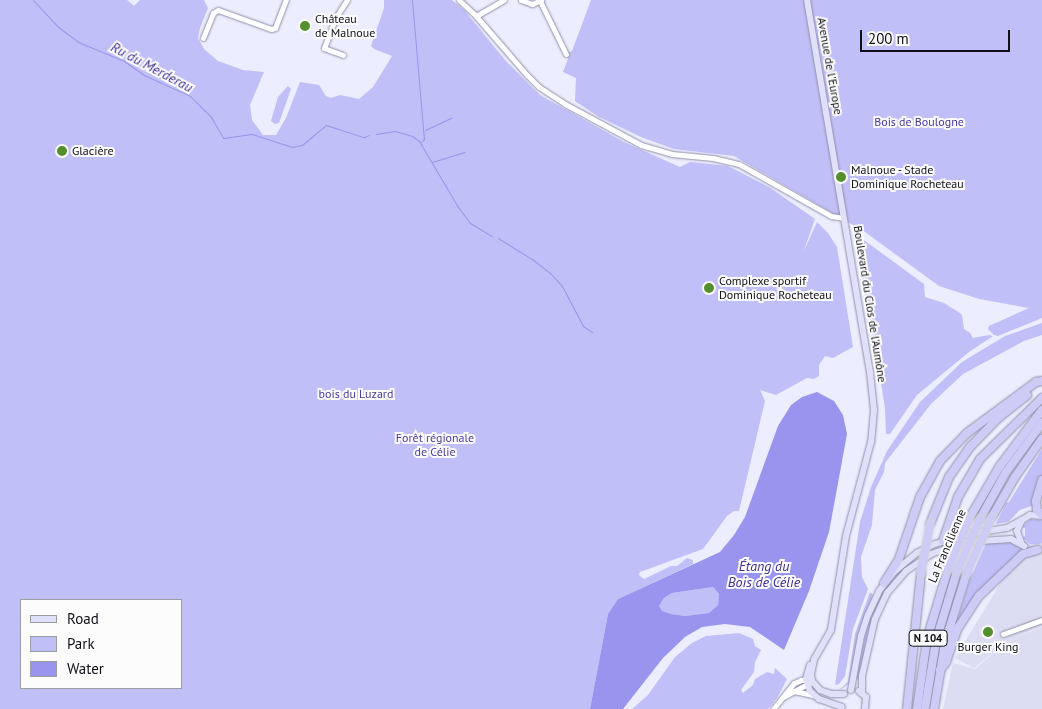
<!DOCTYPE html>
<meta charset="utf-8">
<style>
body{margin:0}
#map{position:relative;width:1042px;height:709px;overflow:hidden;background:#ecedfe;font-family:"PT Sans",sans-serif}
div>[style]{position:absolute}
.built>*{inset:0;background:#dcdcf2}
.green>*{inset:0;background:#c0bff7}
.water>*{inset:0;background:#9994ed}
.stream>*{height:1px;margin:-0.5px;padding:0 0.5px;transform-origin:0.5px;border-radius:0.5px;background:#9994ed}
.roads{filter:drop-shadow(0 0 1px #8f90aa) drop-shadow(0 0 1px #8f90aa)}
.minor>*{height:5px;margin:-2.5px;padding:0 2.5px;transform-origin:2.5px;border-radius:2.5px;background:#fff}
.major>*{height:6px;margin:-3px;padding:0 3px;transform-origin:3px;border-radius:3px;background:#e0e0fa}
.highway>*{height:8px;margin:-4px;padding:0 4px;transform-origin:4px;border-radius:4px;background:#ccccf6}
.bridges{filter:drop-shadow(0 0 1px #d4d4d5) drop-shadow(0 0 1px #d4d4d5)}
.highway-bridge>*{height:8px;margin:-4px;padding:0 4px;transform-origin:4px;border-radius:4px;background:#ccccf6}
.dots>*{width:14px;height:14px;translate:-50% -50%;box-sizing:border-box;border:2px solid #fcfcfc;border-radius:50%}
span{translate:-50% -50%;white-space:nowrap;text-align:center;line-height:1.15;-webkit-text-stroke:4px #fcfcfc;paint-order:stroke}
.shield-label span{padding:1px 4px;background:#fcfcfc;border:1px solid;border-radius:4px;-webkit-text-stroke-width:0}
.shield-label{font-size:11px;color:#0f0f18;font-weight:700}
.poi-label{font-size:12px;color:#0f0f18}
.left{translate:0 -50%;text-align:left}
.street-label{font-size:12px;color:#0f0f18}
.park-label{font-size:12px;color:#4a399f}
.water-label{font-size:14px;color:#422e94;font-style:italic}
.legend{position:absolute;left:20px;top:599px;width:162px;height:90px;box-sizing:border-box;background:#fcfcfc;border:1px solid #9d9da1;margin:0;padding:6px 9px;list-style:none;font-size:15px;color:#0f0f18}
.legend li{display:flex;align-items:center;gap:10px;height:25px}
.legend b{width:25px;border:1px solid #9d9da1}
.scale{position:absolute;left:860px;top:30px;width:150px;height:22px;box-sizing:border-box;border:2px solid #0f0f18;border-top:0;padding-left:6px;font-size:15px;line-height:18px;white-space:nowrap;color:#0f0f18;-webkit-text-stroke:4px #fcfcfc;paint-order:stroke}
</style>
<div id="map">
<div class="built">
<i style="clip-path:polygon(1042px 515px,1042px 626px,1010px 639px,974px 668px,955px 658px)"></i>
<i style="clip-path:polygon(1042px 627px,1042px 709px,943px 709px,953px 663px,975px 669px,1010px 639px)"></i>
</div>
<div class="green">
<i style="clip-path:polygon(evenodd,0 0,127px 0,134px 6px,140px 0,204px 0,208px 8px,200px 28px,198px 38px,204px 49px,218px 61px,243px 70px,264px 72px,250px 105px,252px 120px,263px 135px,276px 135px,286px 118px,300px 82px,319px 85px,326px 96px,331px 98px,340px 95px,359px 99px,373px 87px,392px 56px,374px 49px,371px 46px,384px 8px,384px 0,452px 0,465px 11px,505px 60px,540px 95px,624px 142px,680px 167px,690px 162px,728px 166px,769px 187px,815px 219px,803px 253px,817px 222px,828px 233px,837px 247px,853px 347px,833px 358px,825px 356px,819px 365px,819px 376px,814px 379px,807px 378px,776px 395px,760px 390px,765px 401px,739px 511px,734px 511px,727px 516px,703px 549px,640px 572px,639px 575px,644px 579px,671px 566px,677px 566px,687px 558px,693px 560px,693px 564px,618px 599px,608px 614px,590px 709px,0 709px,0 0,21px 600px,181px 600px,181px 688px,21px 688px,21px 600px)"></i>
<i style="clip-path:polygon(591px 0,1042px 0,1042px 318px,998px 336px,994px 335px,988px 329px,989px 326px,1029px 308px,979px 299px,939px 286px,865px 232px,734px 156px,674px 149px,641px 137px,599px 117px,575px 101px,576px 78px,563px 72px,568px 59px,566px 54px,572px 51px)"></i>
<i style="clip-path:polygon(288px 86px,291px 89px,279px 123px,275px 124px,271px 121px,278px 97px)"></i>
<i style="clip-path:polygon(861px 238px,924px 284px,925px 297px,944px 303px,960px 313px,962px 315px,964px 329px,970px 333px,973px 338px,989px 335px,993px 336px,969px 352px,917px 395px,890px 434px,886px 434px,885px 408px,878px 364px,855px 240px)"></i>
<i style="clip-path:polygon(1042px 323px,1042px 335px,1024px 341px,963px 374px,931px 404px,885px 463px,884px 472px,875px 490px,872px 525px,861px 557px,862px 577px,868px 589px,853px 629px,845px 676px,839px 684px,835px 685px,860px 522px,871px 487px,887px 451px,920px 402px,962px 362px,1005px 336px)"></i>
<i style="clip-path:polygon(1042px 449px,1042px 476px,1037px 485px,1034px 505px,1020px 510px,1008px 522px,996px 524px,1006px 503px,1009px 502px)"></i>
<i style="clip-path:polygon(1030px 519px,1042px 520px,1042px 543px,1040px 544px,1030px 544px,1023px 538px,1025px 536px,1025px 528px,1022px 527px)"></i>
<i style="clip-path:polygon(1010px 542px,1023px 549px,984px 587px,956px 623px,970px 579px,986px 543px)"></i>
<i style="clip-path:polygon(912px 559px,914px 561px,894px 579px,880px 600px,869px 629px,859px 679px,856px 678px,866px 629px,877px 599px,890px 580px)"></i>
<i style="clip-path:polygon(713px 587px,719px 594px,718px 605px,709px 613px,685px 616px,671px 614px,661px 611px,659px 606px,664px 598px,672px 593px)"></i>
<i style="clip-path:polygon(870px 592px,873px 595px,859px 633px,850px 683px,837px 692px,848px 682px,855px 634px)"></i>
<i style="clip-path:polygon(739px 633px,753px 639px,755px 646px,761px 650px,755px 662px,754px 672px,741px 690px,743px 693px,753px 685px,755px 679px,767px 672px,774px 674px,775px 668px,787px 679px,777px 698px,768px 709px,632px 709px,648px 695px,675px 657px,692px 643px,706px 636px)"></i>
</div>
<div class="water">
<i style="clip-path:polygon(evenodd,817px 392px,834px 401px,843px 415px,847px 434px,829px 532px,809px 591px,784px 650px,750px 627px,725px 624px,702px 627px,685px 637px,663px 658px,623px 709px,590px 709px,608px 614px,618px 599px,720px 552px,734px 535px,745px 517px,778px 426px,791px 405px,802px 397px,817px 392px,713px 587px,719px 594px,718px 605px,709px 613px,685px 616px,671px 614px,662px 611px,659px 606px,664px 598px,672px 593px,713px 587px)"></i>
</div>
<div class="stream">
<i style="left:33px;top:0;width:35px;rotate:47deg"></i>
<i style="left:57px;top:26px;width:26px;rotate:37deg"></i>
<i style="left:78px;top:42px;width:50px;rotate:22.4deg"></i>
<i style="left:124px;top:61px;width:24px;rotate:35deg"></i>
<i style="left:144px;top:75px;width:51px;rotate:24.5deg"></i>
<i style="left:190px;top:96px;width:30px;rotate:45deg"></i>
<i style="left:211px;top:117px;width:24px;rotate:60deg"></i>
<i style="left:223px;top:138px;width:29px;rotate:-8deg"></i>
<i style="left:252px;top:134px;width:42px;rotate:18deg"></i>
<i style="left:292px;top:147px;width:10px;rotate:-11deg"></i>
<i style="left:302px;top:145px;width:31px;rotate:-40deg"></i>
<i style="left:326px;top:125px;width:40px;rotate:18deg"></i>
<i style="left:364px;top:137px;width:5px;rotate:-22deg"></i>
<i style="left:412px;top:0;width:140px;rotate:85.1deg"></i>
<i style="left:424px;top:139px;width:4px;rotate:135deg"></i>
<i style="left:425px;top:130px;width:29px;rotate:-25deg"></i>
<i style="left:376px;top:134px;width:19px;rotate:-9deg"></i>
<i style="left:395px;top:131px;width:18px;rotate:16deg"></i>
<i style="left:412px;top:136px;width:9px;rotate:36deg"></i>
<i style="left:419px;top:141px;width:77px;rotate:59.4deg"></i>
<i style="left:458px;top:207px;width:20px;rotate:53deg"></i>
<i style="left:470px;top:223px;width:26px;rotate:31deg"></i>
<i style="left:432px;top:162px;width:34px;rotate:-17deg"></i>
<i style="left:498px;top:238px;width:40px;rotate:32deg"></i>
<i style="left:532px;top:259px;width:23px;rotate:38deg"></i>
<i style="left:550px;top:273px;width:18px;rotate:47deg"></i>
<i style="left:562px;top:286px;width:45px;rotate:62.3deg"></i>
<i style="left:583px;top:326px;width:11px;rotate:34deg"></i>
</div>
<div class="roads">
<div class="minor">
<i style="left:459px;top:0;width:23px;rotate:43deg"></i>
<i style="left:476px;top:16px;width:78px;rotate:49.2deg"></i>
<i style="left:527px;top:75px;width:17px;rotate:45deg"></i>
<i style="left:539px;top:87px;width:31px;rotate:33deg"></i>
<i style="left:565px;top:104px;width:86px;rotate:28.3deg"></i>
<i style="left:641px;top:145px;width:32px;rotate:16deg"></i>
<i style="left:672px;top:154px;width:41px;rotate:5.6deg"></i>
<i style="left:713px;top:158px;width:27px;rotate:13deg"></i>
<i style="left:739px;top:164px;width:106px;rotate:29.5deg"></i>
<i style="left:831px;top:216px;width:13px;rotate:9deg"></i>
<i style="left:521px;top:0;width:12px;rotate:20deg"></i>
<i style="left:532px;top:4px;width:10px;rotate:-24deg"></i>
<i style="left:540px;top:1px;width:59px;rotate:63.9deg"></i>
<i style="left:476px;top:16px;width:32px;rotate:-30deg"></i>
<i style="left:203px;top:38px;width:27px;rotate:-68deg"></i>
<i style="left:213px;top:13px;width:6px;rotate:-31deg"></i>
<i style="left:218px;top:10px;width:56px;rotate:19.7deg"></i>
<i style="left:271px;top:29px;width:4px;rotate:-14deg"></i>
<i style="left:275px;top:28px;width:30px;rotate:-69deg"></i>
<i style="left:343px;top:55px;width:20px;rotate:-160deg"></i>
<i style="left:324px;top:48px;width:33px;rotate:-69deg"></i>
<i style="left:336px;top:17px;width:20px;rotate:-57deg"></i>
<i style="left:1003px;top:634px;width:41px;rotate:-19.7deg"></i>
<i style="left:794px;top:691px;width:19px;rotate:12deg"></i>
<i style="left:783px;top:697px;width:32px;rotate:-28deg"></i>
<i style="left:773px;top:709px;width:33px;rotate:-51deg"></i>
<i style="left:794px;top:683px;width:8px;rotate:-23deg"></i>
<i style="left:801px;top:680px;width:8px"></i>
</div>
<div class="major">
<i style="left:807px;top:0;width:377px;rotate:80.4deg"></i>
<i style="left:870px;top:372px;width:38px;rotate:84deg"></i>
<i style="left:874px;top:410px;width:32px;rotate:95deg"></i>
<i style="left:871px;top:442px;width:97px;rotate:104.9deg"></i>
<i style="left:846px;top:536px;width:95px;rotate:99.1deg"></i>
<i style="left:831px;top:630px;width:34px;rotate:120deg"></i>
<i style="left:814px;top:660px;width:14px;rotate:102deg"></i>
<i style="left:811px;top:674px;width:7px;rotate:82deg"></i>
<i style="left:812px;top:681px;width:12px;rotate:48deg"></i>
<i style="left:820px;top:690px;width:12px;rotate:20deg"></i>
<i style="left:831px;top:694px;width:13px"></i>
<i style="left:1021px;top:542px;width:12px;rotate:-110deg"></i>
<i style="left:1017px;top:531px;width:12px;rotate:-66deg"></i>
<i style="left:1022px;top:520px;width:9px;rotate:-32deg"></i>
<i style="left:1030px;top:515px;width:12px;rotate:5deg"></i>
<i style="left:810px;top:665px;width:15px;rotate:106deg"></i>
<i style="left:806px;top:679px;width:13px;rotate:72deg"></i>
<i style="left:810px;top:691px;width:12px;rotate:42deg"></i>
<i style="left:819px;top:699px;width:24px;rotate:19deg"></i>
<i style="left:851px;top:690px;width:55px;rotate:-79.5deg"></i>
<i style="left:861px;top:636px;width:22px;rotate:-72deg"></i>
<i style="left:868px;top:615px;width:26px;rotate:-65deg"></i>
<i style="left:879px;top:591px;width:24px;rotate:-52deg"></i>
<i style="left:894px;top:572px;width:30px;rotate:-40deg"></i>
<i style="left:917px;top:553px;width:20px;rotate:-27deg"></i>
<i style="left:935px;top:544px;width:34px;rotate:-17deg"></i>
<i style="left:967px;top:534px;width:40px;rotate:-8.5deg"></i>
<i style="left:1007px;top:528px;width:17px;rotate:-28deg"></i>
<i style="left:859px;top:691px;width:9px;rotate:41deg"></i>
<i style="left:866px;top:697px;width:12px;rotate:95deg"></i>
<i style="left:862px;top:692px;width:16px;rotate:-90deg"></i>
<i style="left:862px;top:676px;width:58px;rotate:-77.2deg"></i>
<i style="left:875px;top:619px;width:29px;rotate:-65deg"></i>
<i style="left:887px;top:593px;width:29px;rotate:-49deg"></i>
<i style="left:906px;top:571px;width:30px;rotate:-34deg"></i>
<i style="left:931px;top:554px;width:36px;rotate:-19deg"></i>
<i style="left:965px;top:542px;width:46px;rotate:-3.7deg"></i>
<i style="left:1011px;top:539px;width:15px;rotate:28deg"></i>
</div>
<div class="highway">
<i style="left:1042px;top:480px;width:22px;rotate:106deg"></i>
<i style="left:1036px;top:501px;width:9px;rotate:84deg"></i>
<i style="left:1037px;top:510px;width:7px;rotate:45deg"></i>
<i style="left:992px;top:517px;width:46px;rotate:-60.1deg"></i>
<i style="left:1015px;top:477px;width:47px;rotate:-54.6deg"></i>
<i style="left:969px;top:519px;width:61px;rotate:-59.7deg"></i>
<i style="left:1000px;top:466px;width:70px;rotate:-53.1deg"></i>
<i style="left:980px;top:519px;width:54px;rotate:-61deg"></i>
<i style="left:1006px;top:472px;width:61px;rotate:-53.7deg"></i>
<i style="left:930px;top:524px;width:51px;rotate:-68deg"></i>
<i style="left:949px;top:477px;width:38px;rotate:-55deg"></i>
<i style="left:971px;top:446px;width:39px;rotate:-46deg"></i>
<i style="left:998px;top:418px;width:37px;rotate:-38deg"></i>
<i style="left:943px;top:541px;width:46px;rotate:-71.2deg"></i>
<i style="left:958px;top:497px;width:44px;rotate:-59.9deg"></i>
<i style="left:980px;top:459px;width:87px;rotate:-44.5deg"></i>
<i style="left:884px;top:583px;width:28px;rotate:-58deg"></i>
<i style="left:899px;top:559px;width:65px;rotate:-71.3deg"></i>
<i style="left:920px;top:497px;width:41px;rotate:-60.9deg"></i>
<i style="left:940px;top:461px;width:39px;rotate:-46deg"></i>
<i style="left:967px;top:433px;width:86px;rotate:-36.5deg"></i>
<i style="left:1036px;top:382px;width:6px;rotate:-9deg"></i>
<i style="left:940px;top:670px;width:10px;rotate:-53deg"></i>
<i style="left:946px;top:662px;width:36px;rotate:-71deg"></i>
<i style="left:958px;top:628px;width:38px;rotate:-57deg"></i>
<i style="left:979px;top:596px;width:61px;rotate:-43.7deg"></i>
<i style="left:1023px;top:554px;width:15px;rotate:-16deg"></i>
<i style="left:907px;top:709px;width:137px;rotate:-84.1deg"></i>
<i style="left:917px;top:709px;width:71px;rotate:-81.9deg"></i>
<i style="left:927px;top:639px;width:73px;rotate:-73.3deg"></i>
<i style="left:925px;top:709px;width:69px;rotate:-80.8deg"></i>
<i style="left:936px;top:641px;width:73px;rotate:-73.3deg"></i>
<i style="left:934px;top:709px;width:67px;rotate:-80.5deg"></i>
<i style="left:945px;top:643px;width:74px;rotate:-72.8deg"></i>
</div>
</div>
<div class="bridges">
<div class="highway-bridge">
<i style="left:948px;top:569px;width:54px;rotate:-67.2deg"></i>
<i style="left:957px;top:571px;width:57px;rotate:-66.1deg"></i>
<i style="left:967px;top:572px;width:60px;rotate:-65.6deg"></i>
<i style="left:921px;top:573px;width:50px;rotate:-79.6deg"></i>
</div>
</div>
<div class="dots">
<i style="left:305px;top:26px;background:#548f2d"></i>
<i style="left:62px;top:151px;background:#548f2d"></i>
<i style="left:841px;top:177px;background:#548f2d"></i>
<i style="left:709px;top:288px;background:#548f2d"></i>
<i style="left:988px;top:632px;background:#548f2d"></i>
</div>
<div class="shield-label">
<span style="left:928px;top:638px">N 104</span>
</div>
<div class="poi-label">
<span class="left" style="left:315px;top:26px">Château<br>de Malnoue</span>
<span class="left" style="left:72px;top:151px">Glacière</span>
<span class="left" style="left:851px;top:177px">Malnoue - Stade<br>Dominique Rocheteau</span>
<span class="left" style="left:719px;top:288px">Complexe sportif<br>Dominique Rocheteau</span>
<span style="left:988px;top:647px">Burger King</span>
</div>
<div class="street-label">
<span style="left:830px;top:66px;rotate:80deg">Avenue de l'Europe</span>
<span style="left:870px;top:304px;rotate:81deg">Boulevard du Clos de l'Aumône</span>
<span style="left:947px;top:546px;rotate:-67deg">La Francilienne</span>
</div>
<div class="park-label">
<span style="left:919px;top:122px">Bois de Boulogne</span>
<span style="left:356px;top:394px">bois du Luzard</span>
<span style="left:435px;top:445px">Forêt régionale<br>de Célie</span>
</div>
<div class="water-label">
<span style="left:152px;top:67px;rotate:28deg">Ru du Merderau</span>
<span style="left:764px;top:574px">Étang du<br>Bois de Célie</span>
</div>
<ul class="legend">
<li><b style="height:6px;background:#e0e0fa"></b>Road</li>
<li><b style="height:14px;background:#c0bff7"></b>Park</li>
<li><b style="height:14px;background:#9994ed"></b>Water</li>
</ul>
<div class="scale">200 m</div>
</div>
